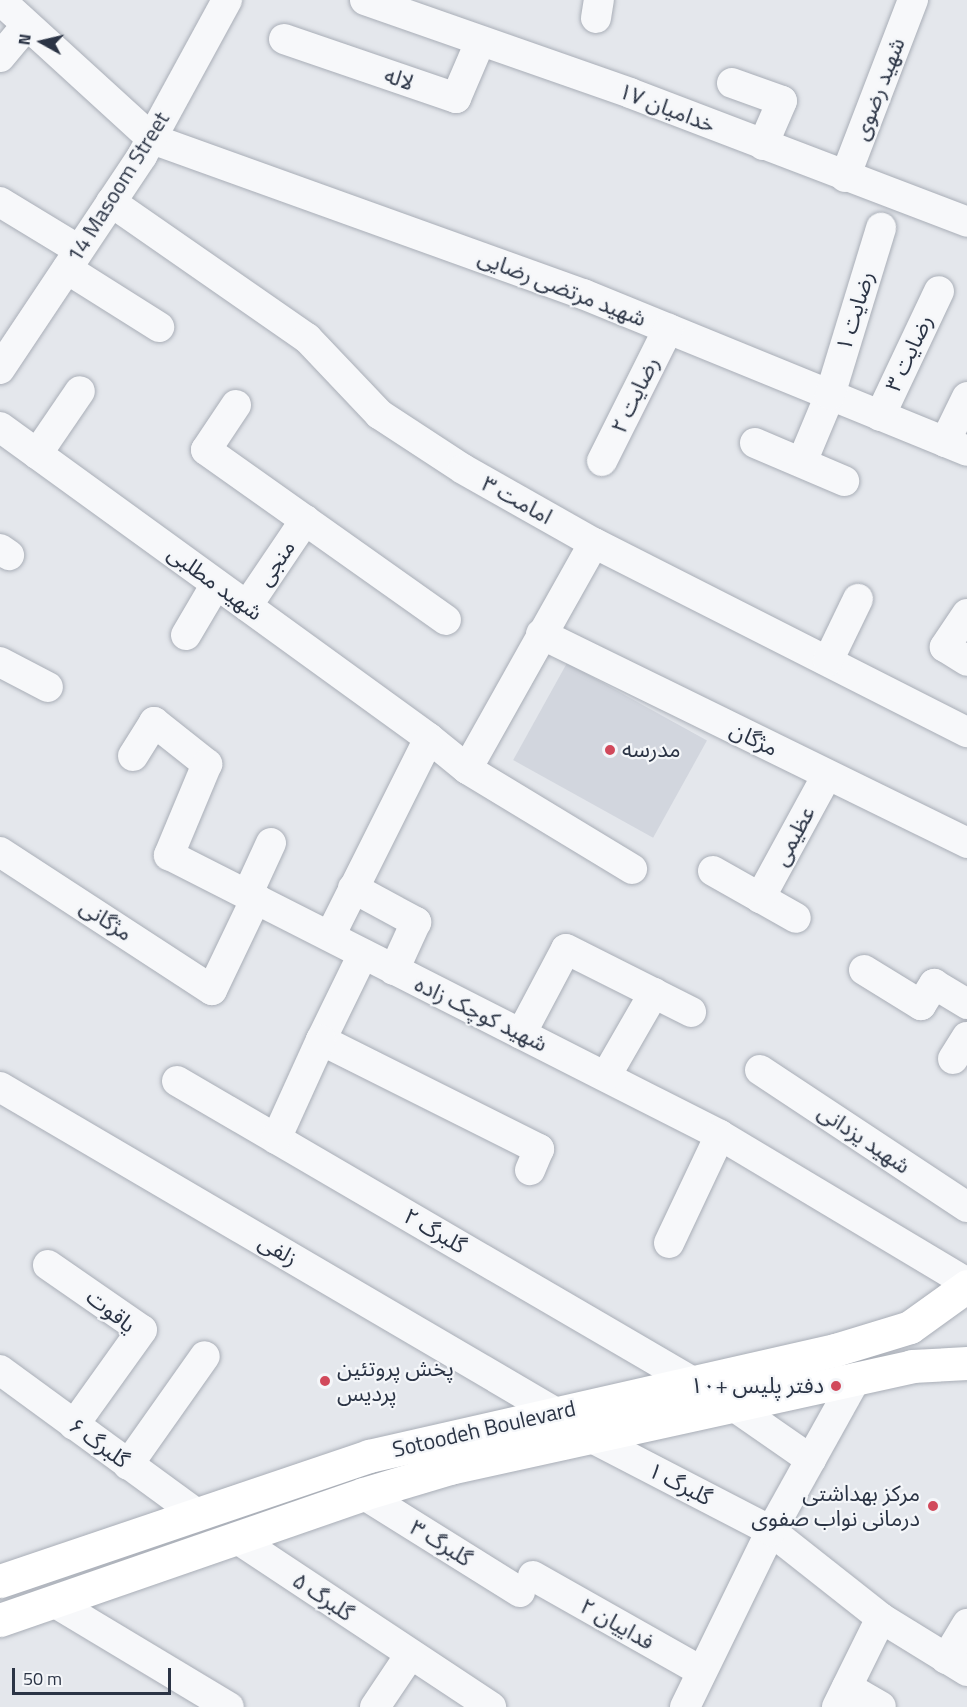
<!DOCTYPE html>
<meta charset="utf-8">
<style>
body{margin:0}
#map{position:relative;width:967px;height:1707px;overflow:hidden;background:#e4e7ec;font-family:"Titillium Web","Noto Sans Arabic",sans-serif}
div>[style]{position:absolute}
.built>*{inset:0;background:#d2d6de;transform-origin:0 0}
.roads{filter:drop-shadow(0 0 2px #a9aeb7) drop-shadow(0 0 2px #a9aeb7)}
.minor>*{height:30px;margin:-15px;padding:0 15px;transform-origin:15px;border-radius:15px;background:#f7f8fa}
.major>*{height:33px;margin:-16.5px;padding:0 16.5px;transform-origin:16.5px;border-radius:16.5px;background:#fff}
.dots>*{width:16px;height:16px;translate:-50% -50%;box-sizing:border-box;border:3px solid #f4f6f9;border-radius:50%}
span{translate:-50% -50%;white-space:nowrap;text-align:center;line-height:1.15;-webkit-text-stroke:4.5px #f4f6f9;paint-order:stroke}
.street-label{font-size:22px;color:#2b3445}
.poi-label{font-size:22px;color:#2b3445}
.left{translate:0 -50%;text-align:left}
.right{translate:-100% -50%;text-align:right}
.north{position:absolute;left:12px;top:12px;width:60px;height:60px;-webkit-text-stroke:4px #f4f6f9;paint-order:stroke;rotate:278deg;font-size:16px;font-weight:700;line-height:24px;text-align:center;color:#2b3445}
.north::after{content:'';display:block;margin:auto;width:21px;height:27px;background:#2b3445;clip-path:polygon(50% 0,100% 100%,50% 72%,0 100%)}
.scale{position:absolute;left:12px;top:1668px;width:159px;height:27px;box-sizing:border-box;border:3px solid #2b3445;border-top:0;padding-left:8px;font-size:18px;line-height:21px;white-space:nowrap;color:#2b3445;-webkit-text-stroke:4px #f4f6f9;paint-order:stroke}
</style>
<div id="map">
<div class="built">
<i style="left:567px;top:663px;width:160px;height:111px;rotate:29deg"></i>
</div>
<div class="roads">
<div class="minor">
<i style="left:0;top:0;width:206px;rotate:42.4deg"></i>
<i style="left:152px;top:139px;width:458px;rotate:19.8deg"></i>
<i style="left:583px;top:294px;width:415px;rotate:22.2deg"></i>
<i style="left:365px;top:0;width:281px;rotate:19.3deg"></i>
<i style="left:630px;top:93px;width:361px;rotate:20.9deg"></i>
<i style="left:596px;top:18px;width:18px;rotate:-81deg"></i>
<i style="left:284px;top:39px;width:182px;rotate:18.9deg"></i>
<i style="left:456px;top:98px;width:61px;rotate:-66.8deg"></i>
<i style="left:0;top:57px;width:39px;rotate:-50deg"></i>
<i style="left:732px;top:83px;width:53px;rotate:19.8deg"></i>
<i style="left:782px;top:101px;width:48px;rotate:113.4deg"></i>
<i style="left:845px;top:177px;width:190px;rotate:-69deg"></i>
<i style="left:0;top:202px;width:92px;rotate:31.3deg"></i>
<i style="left:111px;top:202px;width:239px;rotate:34.8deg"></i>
<i style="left:307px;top:338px;width:105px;rotate:46.5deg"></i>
<i style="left:379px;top:414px;width:100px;rotate:33.2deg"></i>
<i style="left:463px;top:469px;width:150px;rotate:29.5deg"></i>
<i style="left:594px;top:543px;width:418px;rotate:26.9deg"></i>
<i style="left:67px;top:269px;width:109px;rotate:32.2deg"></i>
<i style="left:0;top:369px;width:256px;rotate:-56.3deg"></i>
<i style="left:142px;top:156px;width:178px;rotate:-61.4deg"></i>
<i style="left:236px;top:405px;width:54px;rotate:123.7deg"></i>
<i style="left:206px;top:450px;width:294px;rotate:35.3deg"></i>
<i style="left:880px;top:416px;width:138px;rotate:-64.7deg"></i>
<i style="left:0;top:427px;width:530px;rotate:35.94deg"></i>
<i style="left:429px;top:738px;width:49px;rotate:39.2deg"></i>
<i style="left:467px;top:769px;width:193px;rotate:31.2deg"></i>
<i style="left:945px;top:442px;width:50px;rotate:-63.9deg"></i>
<i style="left:755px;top:443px;width:97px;rotate:23.1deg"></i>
<i style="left:37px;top:454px;width:76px;rotate:-55.7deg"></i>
<i style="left:602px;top:461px;width:148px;rotate:-63.4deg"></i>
<i style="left:802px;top:462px;width:73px;rotate:-67.3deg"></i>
<i style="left:830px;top:395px;width:175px;rotate:-73deg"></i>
<i style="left:0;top:549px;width:11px;rotate:34deg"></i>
<i style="left:247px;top:606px;width:104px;rotate:-56deg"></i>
<i style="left:967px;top:614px;width:40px;rotate:124deg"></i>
<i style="left:945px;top:647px;width:26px;rotate:32deg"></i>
<i style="left:541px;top:634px;width:475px;rotate:26.1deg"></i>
<i style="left:186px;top:635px;width:59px;rotate:-59.5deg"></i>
<i style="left:828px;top:661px;width:69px;rotate:-64.2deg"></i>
<i style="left:0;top:662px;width:54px;rotate:27.5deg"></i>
<i style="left:133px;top:756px;width:40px;rotate:-58deg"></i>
<i style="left:154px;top:722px;width:68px;rotate:38.4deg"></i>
<i style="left:207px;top:764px;width:99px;rotate:112.7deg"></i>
<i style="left:169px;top:855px;width:618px;rotate:26.94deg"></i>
<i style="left:720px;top:1135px;width:288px;rotate:30.9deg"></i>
<i style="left:467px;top:769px;width:259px;rotate:-60.7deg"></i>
<i style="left:0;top:852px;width:253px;rotate:33.1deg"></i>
<i style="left:212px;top:990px;width:102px;rotate:-64.4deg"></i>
<i style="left:713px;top:871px;width:95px;rotate:29.5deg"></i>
<i style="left:353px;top:888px;width:72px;rotate:28.4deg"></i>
<i style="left:416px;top:922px;width:53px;rotate:114.6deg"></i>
<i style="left:248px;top:893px;width:55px;rotate:-65.3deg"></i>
<i style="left:760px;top:898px;width:140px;rotate:-61.4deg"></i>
<i style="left:330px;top:936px;width:221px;rotate:-63.4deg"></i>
<i style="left:363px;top:954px;width:96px;rotate:116deg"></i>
<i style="left:321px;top:1040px;width:244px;rotate:26.6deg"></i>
<i style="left:539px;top:1149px;width:23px;rotate:113deg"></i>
<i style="left:864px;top:970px;width:67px;rotate:31.6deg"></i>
<i style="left:921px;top:1005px;width:25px;rotate:-58deg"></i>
<i style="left:934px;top:984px;width:39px;rotate:31deg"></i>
<i style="left:521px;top:1034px;width:96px;rotate:-62.1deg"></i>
<i style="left:566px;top:949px;width:140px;rotate:26.7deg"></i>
<i style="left:953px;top:1059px;width:26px;rotate:-58deg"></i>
<i style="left:760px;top:1070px;width:248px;rotate:33.5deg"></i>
<i style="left:606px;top:1076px;width:96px;rotate:-60deg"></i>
<i style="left:177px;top:1081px;width:597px;rotate:30.26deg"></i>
<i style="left:0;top:1087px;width:645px;rotate:30.38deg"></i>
<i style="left:276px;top:1139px;width:109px;rotate:-65.6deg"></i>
<i style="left:669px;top:1243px;width:119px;rotate:-64.7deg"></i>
<i style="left:48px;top:1265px;width:114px;rotate:34.7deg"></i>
<i style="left:142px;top:1330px;width:117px;rotate:125.6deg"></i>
<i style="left:0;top:1370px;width:245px;rotate:36.2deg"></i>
<i style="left:732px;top:1405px;width:96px;rotate:34.8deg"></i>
<i style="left:588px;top:1436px;width:206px;rotate:27.4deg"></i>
<i style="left:771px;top:1531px;width:140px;rotate:38.3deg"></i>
<i style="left:881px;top:1618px;width:101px;rotate:31.6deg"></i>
<i style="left:128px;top:1465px;width:133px;rotate:-54.8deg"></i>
<i style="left:363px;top:1494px;width:185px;rotate:32deg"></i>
<i style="left:236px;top:1538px;width:306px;rotate:33.5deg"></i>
<i style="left:533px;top:1576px;width:193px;rotate:29.5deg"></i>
<i style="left:54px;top:1602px;width:204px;rotate:31deg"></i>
<i style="left:946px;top:1659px;width:41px;rotate:-59deg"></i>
<i style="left:847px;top:1687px;width:39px;rotate:30deg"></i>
<i style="left:375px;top:1707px;width:63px;rotate:-56.1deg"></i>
<i style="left:685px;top:1707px;width:196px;rotate:-64deg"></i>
<i style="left:771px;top:1531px;width:175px;rotate:-60.9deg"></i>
<i style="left:837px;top:1707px;width:99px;rotate:-63.7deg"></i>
</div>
<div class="major">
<i style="left:0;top:1581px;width:390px;rotate:-18.7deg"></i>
<i style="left:369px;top:1456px;width:478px;rotate:-12.8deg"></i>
<i style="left:835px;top:1350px;width:78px;rotate:-17deg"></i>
<i style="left:910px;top:1327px;width:70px;rotate:-35.7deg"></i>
<i style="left:0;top:1620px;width:384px;rotate:-19.1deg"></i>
<i style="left:363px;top:1494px;width:91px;rotate:-16.6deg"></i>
<i style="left:450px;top:1468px;width:473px;rotate:-12.4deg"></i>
<i style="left:912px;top:1366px;width:55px;rotate:-3.1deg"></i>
</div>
</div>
<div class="dots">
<i style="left:610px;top:750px;background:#d1495b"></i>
<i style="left:325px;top:1381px;background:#d1495b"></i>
<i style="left:836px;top:1386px;background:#d1495b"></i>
<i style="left:933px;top:1506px;background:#d1495b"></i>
</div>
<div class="street-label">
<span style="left:399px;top:79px;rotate:19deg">لاله</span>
<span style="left:879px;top:89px;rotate:-69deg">شهید رضوی</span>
<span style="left:667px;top:108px;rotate:21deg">خدامیان ۱۷</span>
<span style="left:118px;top:187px;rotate:-58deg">14 Masoom Street</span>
<span style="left:562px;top:288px;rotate:21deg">شهید مرتضی رضایی</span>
<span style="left:855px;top:311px;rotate:-73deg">رضایت ۱</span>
<span style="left:909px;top:353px;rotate:-65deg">رضایت ۳</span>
<span style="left:635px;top:395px;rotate:-64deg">رضایت ۲</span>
<span style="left:517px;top:500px;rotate:29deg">امامت ۳</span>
<span style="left:276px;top:563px;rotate:-56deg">منجی</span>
<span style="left:215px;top:583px;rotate:36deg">شهید مطلبی</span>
<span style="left:754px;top:739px;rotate:26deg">مژگان</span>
<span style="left:794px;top:836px;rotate:-62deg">عظیمی</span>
<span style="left:106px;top:920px;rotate:33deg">مژگانی</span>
<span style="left:481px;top:1014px;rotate:26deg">شهید کوچک زاده</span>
<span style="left:864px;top:1139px;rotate:34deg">شهید یزدانی</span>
<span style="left:435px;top:1231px;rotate:30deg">گلبرگ ۲</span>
<span style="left:278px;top:1250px;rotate:30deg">زلفی</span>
<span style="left:111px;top:1311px;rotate:38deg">یاقوت</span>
<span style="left:484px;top:1429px;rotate:-13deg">Sotoodeh Boulevard</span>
<span style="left:99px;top:1443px;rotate:36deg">گلبرگ ۶</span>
<span style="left:680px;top:1484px;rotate:27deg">گلبرگ ۱</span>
<span style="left:441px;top:1543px;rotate:32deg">گلبرگ ۳</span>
<span style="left:323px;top:1597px;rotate:34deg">گلبرگ ۵</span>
<span style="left:617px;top:1624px;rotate:30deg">فداییان ۲</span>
</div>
<div class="poi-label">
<span class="left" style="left:622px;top:750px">مدرسه</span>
<span class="left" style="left:337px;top:1381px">پخش پروتئین<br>پردیس</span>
<span class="right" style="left:824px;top:1386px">دفتر پلیس +۱۰</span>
<span class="right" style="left:920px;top:1506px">مرکز بهداشتی<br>درمانی نواب صفوی</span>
</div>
<div class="north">N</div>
<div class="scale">50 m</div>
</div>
